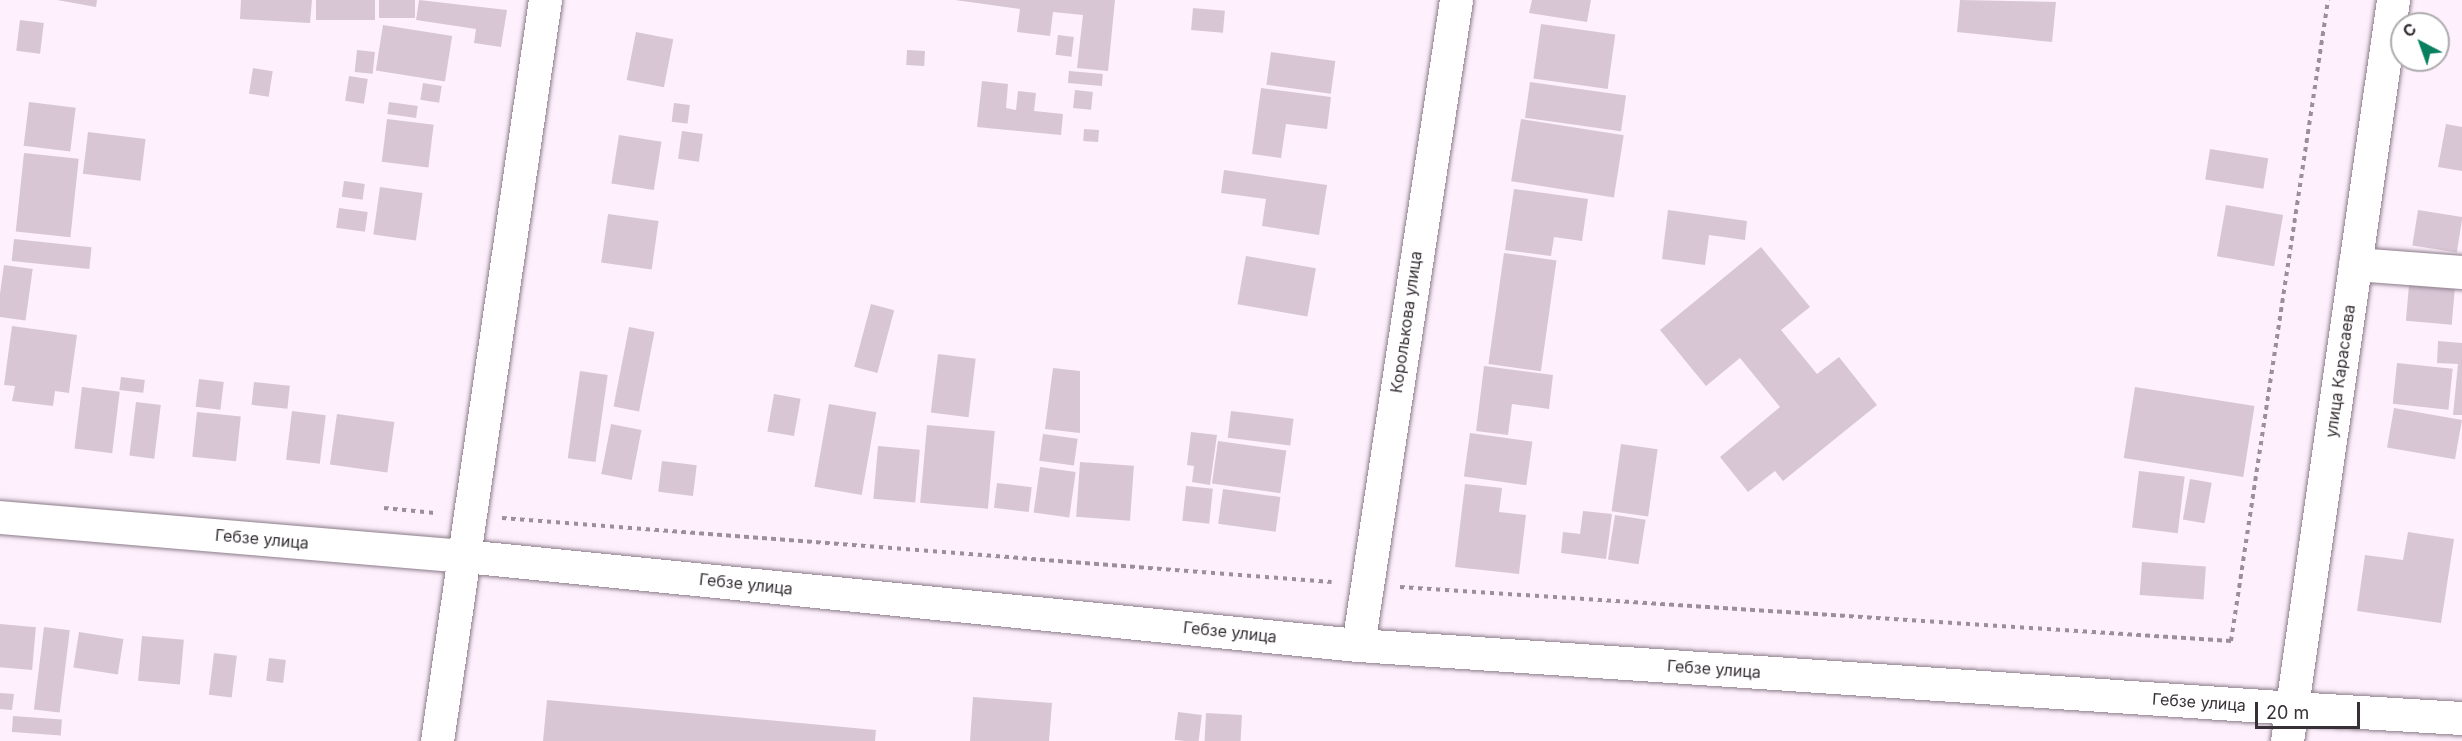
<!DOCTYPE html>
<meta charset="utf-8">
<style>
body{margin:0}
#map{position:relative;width:2462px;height:741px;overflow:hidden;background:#fef0fc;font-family:Inter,sans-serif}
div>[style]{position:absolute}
.building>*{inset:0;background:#d8c6d5;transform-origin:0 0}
.path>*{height:4px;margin-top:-2px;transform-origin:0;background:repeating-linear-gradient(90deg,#9b9099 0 4.5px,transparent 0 9px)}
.roads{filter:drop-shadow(0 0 2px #8b7b89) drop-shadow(0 0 2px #8b7b89)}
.minor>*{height:33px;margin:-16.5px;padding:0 16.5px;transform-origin:16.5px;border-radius:16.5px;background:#fff}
.major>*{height:33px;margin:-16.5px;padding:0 16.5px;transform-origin:16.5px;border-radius:16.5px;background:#fff}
span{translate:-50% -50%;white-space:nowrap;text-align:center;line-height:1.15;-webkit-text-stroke:5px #fff;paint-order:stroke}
.street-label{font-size:16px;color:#373036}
.north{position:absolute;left:2390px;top:12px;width:60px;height:60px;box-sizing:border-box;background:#fff;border:2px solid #afacaf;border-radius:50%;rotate:319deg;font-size:16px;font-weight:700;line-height:24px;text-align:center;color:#373036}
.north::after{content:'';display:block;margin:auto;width:21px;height:27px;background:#08805f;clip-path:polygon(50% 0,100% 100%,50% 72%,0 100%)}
.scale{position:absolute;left:2255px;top:702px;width:105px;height:27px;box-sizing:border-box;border:3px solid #373036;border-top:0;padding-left:8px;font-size:18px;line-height:21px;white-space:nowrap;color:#373036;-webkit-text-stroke:4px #fff;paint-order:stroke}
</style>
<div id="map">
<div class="building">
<i style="clip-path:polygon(57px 0,97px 0,96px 7px)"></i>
<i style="clip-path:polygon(241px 0,312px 0,310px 23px,240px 19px)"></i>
<i style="left:316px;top:0;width:59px;height:20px"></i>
<i style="left:379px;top:0;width:36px;height:18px"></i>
<i style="clip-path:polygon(419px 0,507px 10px,501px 47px,474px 43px,476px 29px,416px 20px)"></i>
<i style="clip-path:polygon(955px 0,1115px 0,1108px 71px,1077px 68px,1083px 15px,1053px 12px,1050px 36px,1017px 32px,1020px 9px)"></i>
<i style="clip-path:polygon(1532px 0,1591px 0,1587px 22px,1529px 13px)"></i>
<i style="clip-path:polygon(1960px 0,2056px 2px,2052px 42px,1957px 32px)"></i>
<i style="left:1193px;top:8px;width:32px;height:22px;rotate:5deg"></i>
<i style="left:20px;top:20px;width:24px;height:31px;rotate:7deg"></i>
<i style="left:1541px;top:24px;width:75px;height:55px;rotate:8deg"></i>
<i style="left:383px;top:25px;width:70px;height:46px;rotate:9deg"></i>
<i style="left:636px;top:32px;width:38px;height:49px;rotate:11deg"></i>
<i style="left:1058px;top:35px;width:16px;height:20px;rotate:7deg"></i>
<i style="left:357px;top:50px;width:18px;height:22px;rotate:6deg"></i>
<i style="left:907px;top:50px;width:18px;height:15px;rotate:3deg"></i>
<i style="left:1271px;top:52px;width:65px;height:33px;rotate:8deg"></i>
<i style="left:253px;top:68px;width:20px;height:26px;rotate:9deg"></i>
<i style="left:1069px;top:71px;width:34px;height:12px;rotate:5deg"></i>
<i style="left:349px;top:76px;width:19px;height:25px;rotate:9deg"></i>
<i style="clip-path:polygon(982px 81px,1008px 84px,1006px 108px,1016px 110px,1018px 91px,1036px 93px,1034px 111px,1063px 114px,1061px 135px,977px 127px)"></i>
<i style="left:1530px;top:82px;width:97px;height:36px;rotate:8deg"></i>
<i style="left:423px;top:83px;width:19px;height:17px;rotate:9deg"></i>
<i style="clip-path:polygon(1261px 88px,1331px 97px,1327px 129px,1286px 124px,1281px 158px,1252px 154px)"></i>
<i style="left:1075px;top:90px;width:18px;height:18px;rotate:6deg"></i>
<i style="left:29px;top:102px;width:47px;height:44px;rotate:7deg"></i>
<i style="left:389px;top:102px;width:29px;height:12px;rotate:8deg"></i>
<i style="left:674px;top:103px;width:16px;height:19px;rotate:7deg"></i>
<i style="left:387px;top:119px;width:47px;height:43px;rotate:7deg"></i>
<i style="left:1521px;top:119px;width:104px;height:63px;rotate:9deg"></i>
<i style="clip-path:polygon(2446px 124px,2462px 127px,2462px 171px,2438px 167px)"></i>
<i style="left:1084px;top:129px;width:15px;height:12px;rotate:4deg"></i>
<i style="left:682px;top:131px;width:21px;height:28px;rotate:8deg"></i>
<i style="left:88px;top:132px;width:58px;height:42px;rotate:7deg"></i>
<i style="left:619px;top:135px;width:43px;height:49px;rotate:9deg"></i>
<i style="left:2210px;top:149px;width:59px;height:31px;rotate:9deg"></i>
<i style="left:24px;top:153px;width:55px;height:79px;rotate:6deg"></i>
<i style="clip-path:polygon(1224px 170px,1327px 185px,1319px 235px,1262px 226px,1266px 199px,1221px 193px)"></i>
<i style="left:344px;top:181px;width:21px;height:16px;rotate:8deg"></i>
<i style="left:380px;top:187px;width:43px;height:48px;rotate:8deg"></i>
<i style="clip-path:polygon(1514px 189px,1588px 199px,1582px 241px,1554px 237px,1551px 256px,1505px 250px)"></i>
<i style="left:2226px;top:205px;width:58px;height:52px;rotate:10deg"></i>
<i style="left:339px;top:208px;width:29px;height:20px;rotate:8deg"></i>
<i style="clip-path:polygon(1668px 210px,1747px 221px,1745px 240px,1709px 235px,1705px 265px,1662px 259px)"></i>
<i style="left:2418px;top:210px;width:45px;height:36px;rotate:9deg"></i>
<i style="left:608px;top:214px;width:51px;height:49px;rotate:8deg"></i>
<i style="left:14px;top:239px;width:78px;height:22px;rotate:6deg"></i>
<i style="clip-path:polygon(1761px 247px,1810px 307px,1781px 330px,1817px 374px,1839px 357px,1877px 405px,1783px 481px,1775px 471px,1748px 492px,1720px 457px,1780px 407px,1740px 358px,1706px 386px,1660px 330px)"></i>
<i style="left:1504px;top:253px;width:53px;height:112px;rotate:8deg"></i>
<i style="left:1246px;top:256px;width:71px;height:49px;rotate:10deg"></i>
<i style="left:4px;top:265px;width:29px;height:52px;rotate:8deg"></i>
<i style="left:2409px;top:285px;width:46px;height:36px;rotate:5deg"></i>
<i style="left:871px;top:304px;width:24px;height:65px;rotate:15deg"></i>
<i style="clip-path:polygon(12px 326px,77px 335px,69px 393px,55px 391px,53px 406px,12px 401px,15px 386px,4px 385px)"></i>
<i style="left:629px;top:327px;width:26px;height:81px;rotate:11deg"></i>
<i style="clip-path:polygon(2438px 341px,2462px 343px,2462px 415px,2453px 415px,2458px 364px,2437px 363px)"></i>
<i style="left:938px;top:354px;width:38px;height:59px;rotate:7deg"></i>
<i style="left:2397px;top:363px;width:56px;height:41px;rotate:6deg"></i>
<i style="clip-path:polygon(1484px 366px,1553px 375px,1549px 409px,1512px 404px,1508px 435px,1476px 431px)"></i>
<i style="clip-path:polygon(1053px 368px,1080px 371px,1080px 433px,1045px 429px)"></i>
<i style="left:580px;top:371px;width:28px;height:88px;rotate:8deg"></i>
<i style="left:121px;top:377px;width:24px;height:13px;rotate:7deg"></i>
<i style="left:199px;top:379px;width:25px;height:28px;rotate:7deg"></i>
<i style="left:254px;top:382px;width:36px;height:23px;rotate:6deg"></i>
<i style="left:82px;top:387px;width:38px;height:62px;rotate:7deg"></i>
<i style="left:2135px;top:387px;width:121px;height:72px;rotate:9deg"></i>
<i style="left:774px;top:394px;width:27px;height:38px;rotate:10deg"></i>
<i style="left:136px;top:402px;width:25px;height:54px;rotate:7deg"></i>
<i style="left:829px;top:404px;width:48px;height:84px;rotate:10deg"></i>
<i style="left:2394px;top:408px;width:69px;height:40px;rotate:10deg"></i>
<i style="left:292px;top:411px;width:34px;height:49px;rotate:7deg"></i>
<i style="left:1231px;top:411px;width:63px;height:27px;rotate:7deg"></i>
<i style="left:197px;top:412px;width:44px;height:45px;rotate:6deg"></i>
<i style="left:337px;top:414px;width:58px;height:51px;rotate:8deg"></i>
<i style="left:611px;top:424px;width:31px;height:51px;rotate:11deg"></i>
<i style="left:927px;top:425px;width:68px;height:78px;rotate:5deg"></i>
<i style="clip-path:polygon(1191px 432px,1217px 435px,1210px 485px,1192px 482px,1194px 466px,1187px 465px)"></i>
<i style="left:1470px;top:433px;width:63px;height:44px;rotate:8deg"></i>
<i style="left:1043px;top:434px;width:35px;height:27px;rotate:8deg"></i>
<i style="left:1218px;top:441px;width:69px;height:43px;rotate:8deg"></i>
<i style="left:1621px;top:444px;width:37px;height:68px;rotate:8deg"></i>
<i style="left:878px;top:446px;width:42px;height:53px;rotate:5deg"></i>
<i style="left:662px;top:461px;width:35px;height:31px;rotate:7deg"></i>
<i style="left:1080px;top:462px;width:54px;height:55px;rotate:4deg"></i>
<i style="left:1040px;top:467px;width:36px;height:46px;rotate:8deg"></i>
<i style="left:2139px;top:471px;width:46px;height:57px;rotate:7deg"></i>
<i style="left:2190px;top:479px;width:22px;height:41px;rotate:10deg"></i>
<i style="left:997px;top:483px;width:35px;height:25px;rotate:7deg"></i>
<i style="clip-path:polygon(1465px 484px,1502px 488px,1499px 512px,1526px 515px,1519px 574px,1455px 567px)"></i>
<i style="left:1186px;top:486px;width:27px;height:35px;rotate:6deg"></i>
<i style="left:1223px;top:489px;width:58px;height:35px;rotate:8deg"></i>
<i style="clip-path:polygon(1583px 511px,1612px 514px,1606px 559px,1561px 553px,1563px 532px,1580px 534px)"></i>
<i style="left:1615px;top:515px;width:31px;height:45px;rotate:9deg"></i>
<i style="clip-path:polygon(2408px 532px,2454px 539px,2441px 623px,2357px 611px,2365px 555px,2403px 560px)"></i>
<i style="left:2142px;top:562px;width:64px;height:33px;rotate:4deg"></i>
<i style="left:0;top:624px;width:36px;height:43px;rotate:5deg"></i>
<i style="left:44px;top:627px;width:26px;height:83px;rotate:7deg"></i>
<i style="left:79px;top:632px;width:45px;height:36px;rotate:9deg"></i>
<i style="left:142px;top:636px;width:42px;height:45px;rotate:5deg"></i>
<i style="left:214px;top:653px;width:23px;height:42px;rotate:7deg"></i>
<i style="left:269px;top:658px;width:17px;height:23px;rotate:7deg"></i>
<i style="clip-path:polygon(0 693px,14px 694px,12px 710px,0 709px)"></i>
<i style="clip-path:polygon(973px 697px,1052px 703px,1049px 741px,970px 741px)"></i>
<i style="clip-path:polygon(547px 700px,876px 730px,875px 741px,543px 741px)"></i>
<i style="left:1178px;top:712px;width:24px;height:28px;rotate:7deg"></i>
<i style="left:1206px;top:713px;width:36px;height:28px;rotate:3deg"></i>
<i style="left:13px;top:716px;width:49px;height:16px;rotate:4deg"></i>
</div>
<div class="path">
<i style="left:384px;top:508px;width:51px;rotate:5.6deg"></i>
<i style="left:502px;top:518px;width:832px;rotate:4.41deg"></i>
<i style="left:1400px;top:587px;width:833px;rotate:3.72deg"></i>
<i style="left:2231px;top:641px;width:648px;rotate:-81.39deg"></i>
</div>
<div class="roads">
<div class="minor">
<i style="left:2355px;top:264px;width:107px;rotate:4.3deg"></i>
<i style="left:1358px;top:645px;width:652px;rotate:-81.36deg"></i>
<i style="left:2293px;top:708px;width:169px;rotate:3.4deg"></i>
<i style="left:437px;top:741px;width:749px;rotate:-81.71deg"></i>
</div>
<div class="major">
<i style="left:0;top:517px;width:466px;rotate:4.8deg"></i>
<i style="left:464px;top:556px;width:898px;rotate:5.69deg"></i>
<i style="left:1358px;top:645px;width:937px;rotate:3.85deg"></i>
<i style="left:2287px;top:741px;width:749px;rotate:-81.86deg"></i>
</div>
</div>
<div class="street-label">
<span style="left:1406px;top:322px;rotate:-82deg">Королькова улица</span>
<span style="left:2340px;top:371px;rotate:-82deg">улица Карасаева</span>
<span style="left:262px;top:539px;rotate:5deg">Гебзе улица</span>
<span style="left:746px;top:584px;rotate:6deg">Гебзе улица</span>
<span style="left:1230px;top:632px;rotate:6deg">Гебзе улица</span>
<span style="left:1714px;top:669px;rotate:4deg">Гебзе улица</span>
<span style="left:2199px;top:702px;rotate:4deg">Гебзе улица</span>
</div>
<div class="north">С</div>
<div class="scale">20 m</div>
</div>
